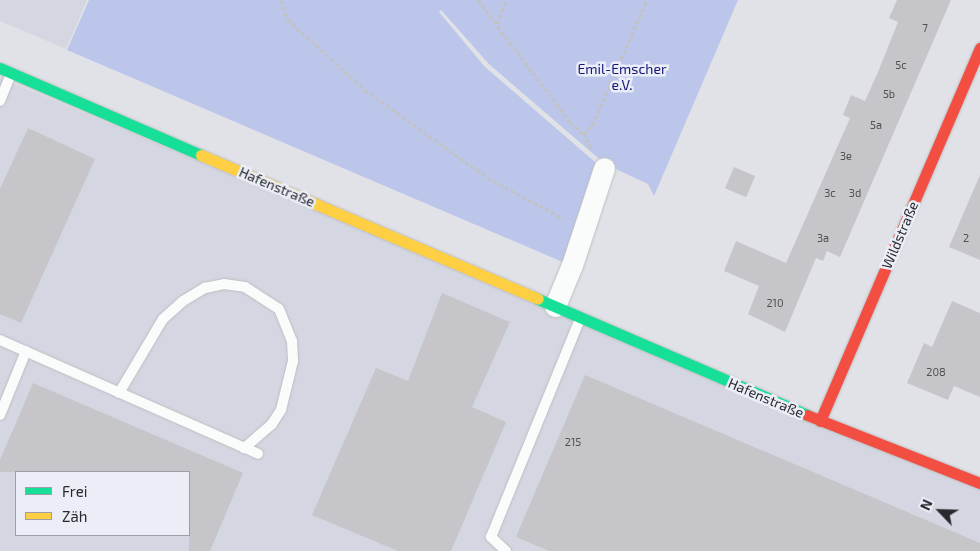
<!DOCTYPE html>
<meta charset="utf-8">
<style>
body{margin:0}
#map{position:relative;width:980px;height:551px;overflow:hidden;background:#e1e2e7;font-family:"Exo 2",sans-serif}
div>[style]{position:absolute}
.built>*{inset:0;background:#d4d6e1}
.green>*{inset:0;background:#bcc6eb}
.building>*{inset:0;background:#c6c6ca;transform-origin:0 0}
.path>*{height:3px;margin-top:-1.5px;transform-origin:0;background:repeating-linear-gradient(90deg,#c2c2c4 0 4px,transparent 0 6.5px)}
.roads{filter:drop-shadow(0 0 1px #bdbec2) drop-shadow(0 0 1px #bdbec2)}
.lane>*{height:10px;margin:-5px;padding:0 5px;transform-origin:5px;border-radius:5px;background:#fafbfb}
.street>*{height:21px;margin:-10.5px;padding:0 10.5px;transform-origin:10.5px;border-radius:10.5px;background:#fafbfb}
.fast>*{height:11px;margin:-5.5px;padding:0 5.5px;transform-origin:5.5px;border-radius:5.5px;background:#16e098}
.slow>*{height:11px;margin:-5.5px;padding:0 5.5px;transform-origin:5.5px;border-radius:5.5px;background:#ffcf43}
.jam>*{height:11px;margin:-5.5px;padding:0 5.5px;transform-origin:5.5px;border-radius:5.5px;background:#f24e42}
span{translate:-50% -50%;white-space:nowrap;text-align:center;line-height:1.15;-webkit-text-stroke:5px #ebeef7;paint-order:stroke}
.number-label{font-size:11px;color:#505054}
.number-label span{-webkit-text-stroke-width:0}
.park-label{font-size:14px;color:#161577}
.street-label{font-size:14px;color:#28292c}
.legend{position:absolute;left:15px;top:471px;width:175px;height:65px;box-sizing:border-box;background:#ebeef7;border:1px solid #9d9fa6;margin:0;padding:6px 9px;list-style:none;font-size:15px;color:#28292c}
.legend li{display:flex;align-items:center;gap:10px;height:25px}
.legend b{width:25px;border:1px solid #9d9fa6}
.north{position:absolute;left:915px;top:486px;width:50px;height:50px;-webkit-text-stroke:4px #ebeef7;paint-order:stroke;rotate:294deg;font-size:14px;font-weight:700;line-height:20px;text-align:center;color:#28292c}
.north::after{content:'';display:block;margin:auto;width:18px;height:22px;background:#28292c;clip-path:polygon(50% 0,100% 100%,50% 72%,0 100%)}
</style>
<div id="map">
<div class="built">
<i style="clip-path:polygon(0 0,87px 0,66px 49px,0 21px)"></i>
<i style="clip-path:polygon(evenodd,0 78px,980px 488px,980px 551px,0 551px,0 78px,16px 472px,189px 472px,189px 535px,16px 535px,16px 472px)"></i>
</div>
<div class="green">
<i style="clip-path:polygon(89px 0,738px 0,654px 196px,648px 184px,605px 164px,489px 64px,441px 10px,439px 12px,485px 67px,602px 168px,565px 263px,67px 50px)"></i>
</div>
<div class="building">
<i style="clip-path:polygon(897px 0,951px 0,840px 257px,827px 251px,823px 261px,816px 258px,785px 332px,748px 314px,759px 286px,724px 271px,736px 241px,786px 263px,850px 118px,843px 115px,851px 95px,865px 101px,878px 72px,898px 22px,889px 18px)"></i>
<i style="clip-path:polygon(28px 128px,95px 159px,21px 323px,0 314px,0 189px)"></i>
<i style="left:734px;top:167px;width:23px;height:23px;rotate:23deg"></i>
<i style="clip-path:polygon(980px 175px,980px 260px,949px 247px)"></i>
<i style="clip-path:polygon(442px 293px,510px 322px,472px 407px,506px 422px,451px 551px,398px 551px,312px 515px,376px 368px,408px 381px)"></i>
<i style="clip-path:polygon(952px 301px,980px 313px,980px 397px,954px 386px,948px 400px,907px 383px,924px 343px,932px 347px)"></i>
<i style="clip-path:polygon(585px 375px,980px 543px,980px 551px,549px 551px,516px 537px)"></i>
<i style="clip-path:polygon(33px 383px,243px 473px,210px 551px,189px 551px,189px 472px,0 472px,0 460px)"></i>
</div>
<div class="path">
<i style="left:281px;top:0;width:20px;rotate:72deg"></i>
<i style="left:287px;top:19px;width:105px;rotate:42.3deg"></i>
<i style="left:365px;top:90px;width:151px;rotate:35.6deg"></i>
<i style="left:488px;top:178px;width:86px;rotate:28.3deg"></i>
<i style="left:478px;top:0;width:153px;rotate:53deg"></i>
<i style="left:570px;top:122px;width:19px;rotate:43deg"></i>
<i style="left:497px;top:24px;width:26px;rotate:-69deg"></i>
<i style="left:591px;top:148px;width:15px;rotate:-118deg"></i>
<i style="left:584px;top:135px;width:19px;rotate:-55deg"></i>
<i style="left:595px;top:119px;width:130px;rotate:-66.4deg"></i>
</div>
<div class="roads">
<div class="lane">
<i style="left:0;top:101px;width:29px;rotate:-68deg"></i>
<i style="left:0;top:340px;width:282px;rotate:23.8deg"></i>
<i style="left:119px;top:393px;width:86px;rotate:-59.3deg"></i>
<i style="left:163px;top:319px;width:27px;rotate:-42deg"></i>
<i style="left:183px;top:301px;width:26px;rotate:-31deg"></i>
<i style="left:205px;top:288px;width:19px;rotate:-12deg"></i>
<i style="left:224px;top:284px;width:21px;rotate:8deg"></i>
<i style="left:245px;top:287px;width:40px;rotate:32.9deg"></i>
<i style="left:279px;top:309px;width:35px;rotate:68deg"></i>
<i style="left:292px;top:341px;width:20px;rotate:87deg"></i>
<i style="left:293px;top:361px;width:50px;rotate:103.8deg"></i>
<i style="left:281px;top:410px;width:17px;rotate:123deg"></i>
<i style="left:272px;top:424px;width:37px;rotate:139deg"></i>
<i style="left:0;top:415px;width:69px;rotate:-67.9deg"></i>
<i style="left:506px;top:551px;width:21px;rotate:-137deg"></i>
<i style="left:491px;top:537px;width:235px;rotate:-67.8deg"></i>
</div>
<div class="street">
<i style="left:555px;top:306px;width:44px;rotate:-67.5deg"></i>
<i style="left:572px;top:265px;width:102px;rotate:-71.7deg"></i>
</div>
<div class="fast">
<i style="left:0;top:68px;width:219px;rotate:23.4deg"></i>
<i style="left:538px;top:299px;width:293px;rotate:23.3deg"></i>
</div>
<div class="slow">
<i style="left:201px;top:155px;width:366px;rotate:23.1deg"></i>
</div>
<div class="jam">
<i style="left:807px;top:415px;width:186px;rotate:21.5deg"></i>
<i style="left:820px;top:421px;width:406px;rotate:-66.8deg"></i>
</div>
</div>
<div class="number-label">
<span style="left:925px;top:28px">7</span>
<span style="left:901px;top:65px">5c</span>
<span style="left:889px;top:94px">5b</span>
<span style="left:876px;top:125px">5a</span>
<span style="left:846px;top:156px">3e</span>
<span style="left:830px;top:193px">3c</span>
<span style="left:855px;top:193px">3d</span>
<span style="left:823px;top:238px">3a</span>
<span style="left:966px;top:238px">2</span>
<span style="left:775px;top:303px">210</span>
<span style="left:936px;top:372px">208</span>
<span style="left:573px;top:442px">215</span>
</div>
<div class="park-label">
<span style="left:622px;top:77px">Emil-Emscher<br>e.V.</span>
</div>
<div class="street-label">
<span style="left:277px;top:187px;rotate:23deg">Hafenstraße</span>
<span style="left:900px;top:235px;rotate:-67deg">Wildstraße</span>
<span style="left:766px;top:398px;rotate:23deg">Hafenstraße</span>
</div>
<ul class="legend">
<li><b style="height:6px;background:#16e098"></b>Frei</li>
<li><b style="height:6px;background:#ffcf43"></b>Zäh</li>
</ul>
<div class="north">N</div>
</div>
